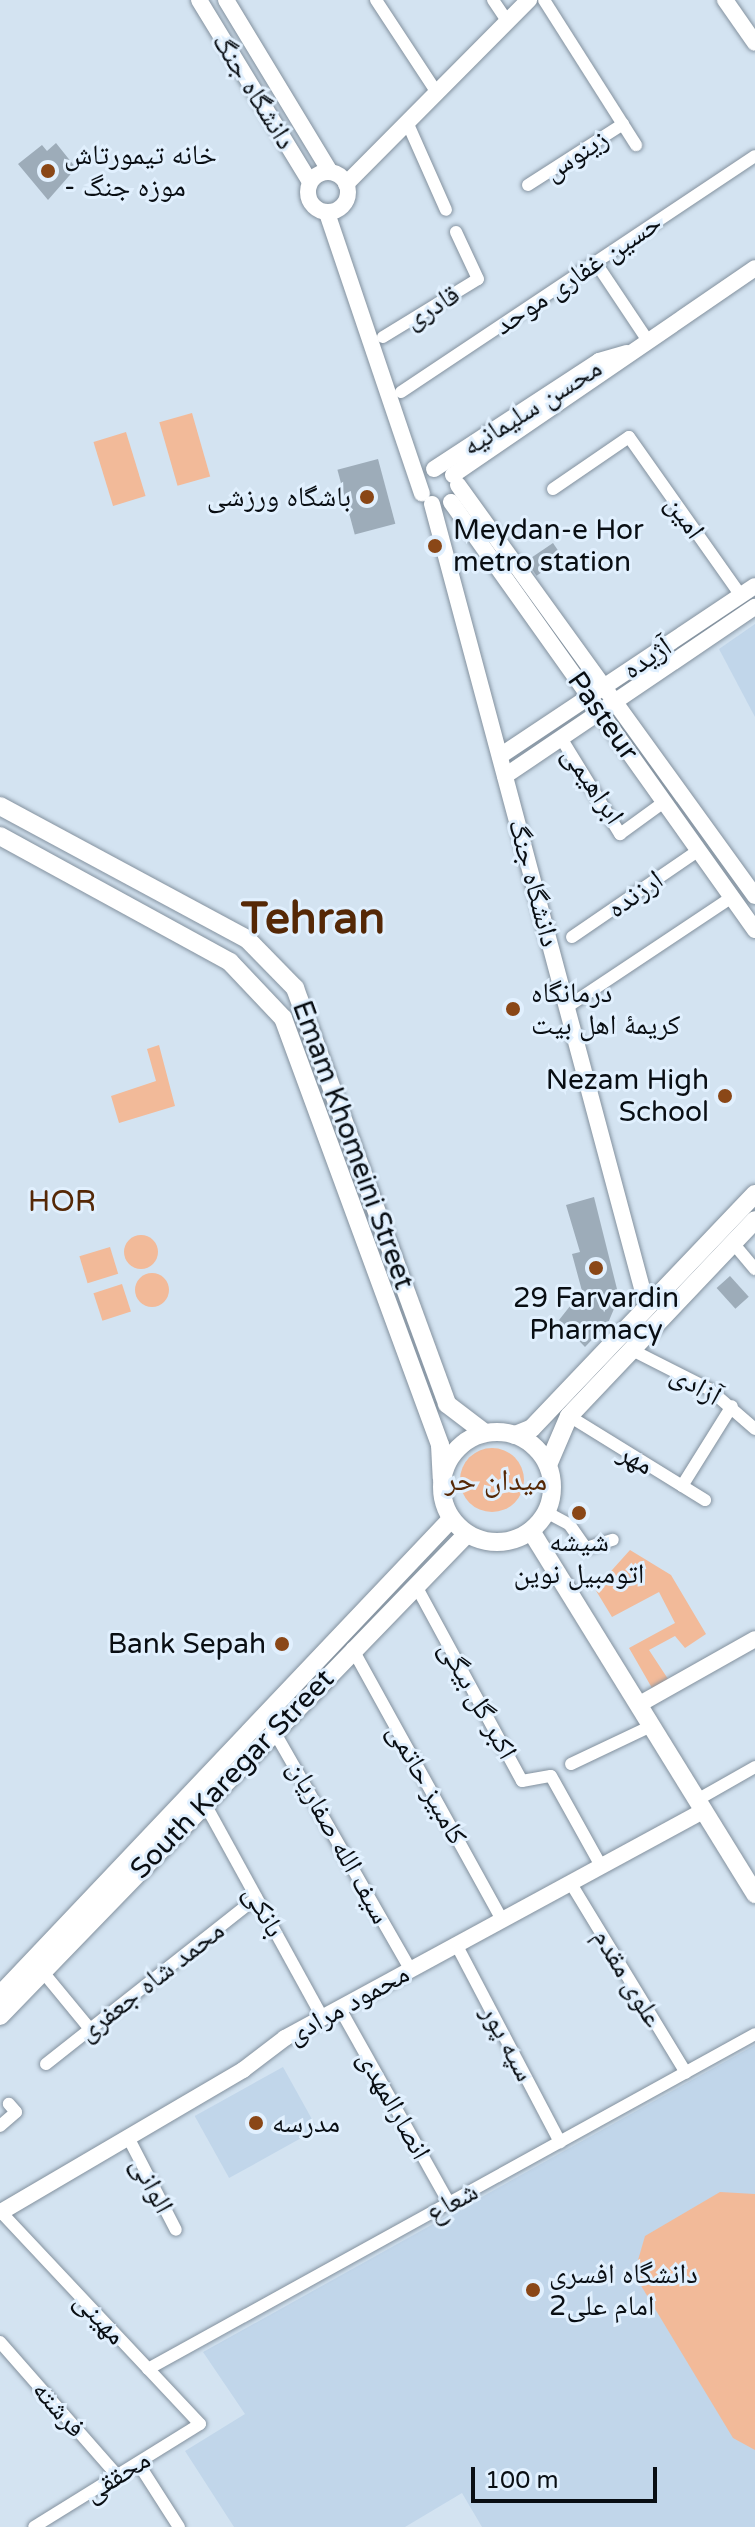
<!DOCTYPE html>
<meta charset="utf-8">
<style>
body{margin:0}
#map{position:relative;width:755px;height:2527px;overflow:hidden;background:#d3e3f1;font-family:"Varela Round","Noto Naskh Arabic",sans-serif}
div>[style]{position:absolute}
.built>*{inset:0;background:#c1d6ea;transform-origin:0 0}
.green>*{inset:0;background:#f2ba99;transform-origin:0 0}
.round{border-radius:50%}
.building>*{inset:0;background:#9dacb9;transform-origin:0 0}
.roads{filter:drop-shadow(0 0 2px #83919e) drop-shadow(0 0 2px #83919e)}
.street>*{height:12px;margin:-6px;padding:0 6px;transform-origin:6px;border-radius:6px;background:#fff}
.secondary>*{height:16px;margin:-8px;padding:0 8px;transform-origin:8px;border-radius:8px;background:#fff}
.secondary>.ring{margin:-8px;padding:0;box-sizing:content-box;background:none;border:16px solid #fff;border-radius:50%}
.primary>*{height:18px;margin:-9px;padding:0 9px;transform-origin:9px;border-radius:9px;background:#fff}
.primary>.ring{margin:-9px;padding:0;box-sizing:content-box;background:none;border:18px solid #fff;border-radius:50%}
.dots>*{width:22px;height:22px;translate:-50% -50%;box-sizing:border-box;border:4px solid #e1f0fe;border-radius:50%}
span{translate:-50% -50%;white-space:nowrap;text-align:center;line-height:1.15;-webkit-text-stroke:6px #e1f0fe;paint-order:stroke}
.street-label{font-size:28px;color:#090e13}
.poi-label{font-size:28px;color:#090e13}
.left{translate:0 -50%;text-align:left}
.right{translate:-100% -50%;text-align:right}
.neighbourhood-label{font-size:30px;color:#552806}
.town-label{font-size:44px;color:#552806;font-weight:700}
.scale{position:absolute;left:471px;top:2467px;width:186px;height:36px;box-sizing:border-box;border:4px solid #090e13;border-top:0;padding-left:10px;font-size:24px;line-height:28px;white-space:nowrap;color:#090e13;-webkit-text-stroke:6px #e1f0fe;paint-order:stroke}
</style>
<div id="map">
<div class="built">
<i style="clip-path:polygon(755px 624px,755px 717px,719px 649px)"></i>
<i style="clip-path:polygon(755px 2045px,755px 2527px,482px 2527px,462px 2493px,405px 2527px,234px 2527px,185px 2451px,245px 2414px,203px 2352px)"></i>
<i style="left:283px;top:2067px;width:71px;height:101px;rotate:61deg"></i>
</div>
<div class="green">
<i style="left:192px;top:413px;width:66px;height:34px;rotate:74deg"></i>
<i style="left:126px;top:432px;width:67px;height:34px;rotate:73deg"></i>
<i style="clip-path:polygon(159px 1045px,175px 1106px,119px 1123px,111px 1096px,156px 1081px,147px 1049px)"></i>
<i class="round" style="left:124px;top:1235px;width:34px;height:34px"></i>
<i style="left:110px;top:1247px;width:28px;height:32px;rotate:73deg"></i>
<i class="round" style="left:135px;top:1273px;width:34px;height:34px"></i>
<i style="left:122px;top:1284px;width:29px;height:30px;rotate:72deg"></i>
<i class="round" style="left:460px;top:1448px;width:64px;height:64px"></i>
<i style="clip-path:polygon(630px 1550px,671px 1575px,706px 1634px,685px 1648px,675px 1636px,649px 1650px,668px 1679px,652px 1688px,629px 1648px,675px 1623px,659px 1592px,612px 1617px,595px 1589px)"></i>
<i style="clip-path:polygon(720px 2192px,755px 2194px,755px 2450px,733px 2438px,634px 2274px,645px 2236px)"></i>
</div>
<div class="building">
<i style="clip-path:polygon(56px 143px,76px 168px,48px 200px,18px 164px,42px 145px,47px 151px)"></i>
<i style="left:378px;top:459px;width:67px;height:42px;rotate:75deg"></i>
<i style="left:553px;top:543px;width:18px;height:32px;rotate:56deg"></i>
<i style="clip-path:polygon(594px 1197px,619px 1297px,608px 1323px,585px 1347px,559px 1320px,582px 1291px,572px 1254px,580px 1252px,566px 1205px)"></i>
<i style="left:730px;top:1276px;width:28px;height:18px;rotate:48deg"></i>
</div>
<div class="roads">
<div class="street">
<i style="left:376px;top:0;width:111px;rotate:56.7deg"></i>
<i style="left:493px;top:0;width:27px;rotate:56deg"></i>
<i style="left:544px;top:0;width:172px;rotate:57.6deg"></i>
<i style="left:407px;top:122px;width:96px;rotate:66.1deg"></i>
<i style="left:528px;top:185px;width:113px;rotate:-32.7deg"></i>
<i style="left:596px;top:263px;width:94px;rotate:56.3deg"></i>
<i style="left:383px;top:337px;width:111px;rotate:-31.4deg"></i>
<i style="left:478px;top:279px;width:52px;rotate:-115.1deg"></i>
<i style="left:401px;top:392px;width:425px;rotate:-33.7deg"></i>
<i style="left:553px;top:489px;width:92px;rotate:-34.4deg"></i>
<i style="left:629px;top:437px;width:194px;rotate:54.8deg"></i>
<i style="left:561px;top:738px;width:113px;rotate:58.4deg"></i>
<i style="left:620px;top:834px;width:54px;rotate:-36deg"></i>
<i style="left:572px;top:937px;width:154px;rotate:-34.4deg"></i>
<i style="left:567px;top:1007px;width:198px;rotate:-33.7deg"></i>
<i style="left:733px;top:1243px;width:34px;rotate:50deg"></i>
<i style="left:632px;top:1350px;width:86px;rotate:26.9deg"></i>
<i style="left:709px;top:1389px;width:61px;rotate:41deg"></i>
<i style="left:569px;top:1416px;width:160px;rotate:31.7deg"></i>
<i style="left:682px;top:1486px;width:94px;rotate:-58deg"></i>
<i style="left:546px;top:1512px;width:26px;rotate:28deg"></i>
<i style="left:569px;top:1524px;width:29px;rotate:55deg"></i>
<i style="left:586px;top:1548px;width:28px;rotate:-17deg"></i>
<i style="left:415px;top:1584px;width:224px;rotate:61.5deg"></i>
<i style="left:522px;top:1781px;width:29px;rotate:-10deg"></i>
<i style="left:551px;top:1776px;width:103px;rotate:60.9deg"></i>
<i style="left:352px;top:1648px;width:311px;rotate:61.1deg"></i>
<i style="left:271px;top:1726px;width:280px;rotate:60.2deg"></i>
<i style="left:571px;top:1764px;width:89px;rotate:-25.4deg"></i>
<i style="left:697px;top:1800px;width:67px;rotate:-29.6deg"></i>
<i style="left:205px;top:1804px;width:243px;rotate:61.2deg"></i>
<i style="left:570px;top:1882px;width:223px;rotate:58.7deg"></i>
<i style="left:456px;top:1944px;width:224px;rotate:62.3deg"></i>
<i style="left:43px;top:1972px;width:74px;rotate:50.5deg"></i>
<i style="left:339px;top:2007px;width:225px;rotate:60.7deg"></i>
<i style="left:46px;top:2064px;width:268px;rotate:-38.3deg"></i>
<i style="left:0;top:2126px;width:21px;rotate:-41deg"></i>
<i style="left:16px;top:2112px;width:11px;rotate:-131deg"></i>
<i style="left:129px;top:2139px;width:102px;rotate:62.7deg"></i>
<i style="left:0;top:2211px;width:292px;rotate:46.8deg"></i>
<i style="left:200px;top:2424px;width:195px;rotate:148.2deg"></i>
<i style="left:0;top:2342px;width:177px;rotate:48.7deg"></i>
<i style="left:148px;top:2369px;width:693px;rotate:-28.89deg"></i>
<i style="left:138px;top:2463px;width:76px;rotate:57.4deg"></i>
</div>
<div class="secondary">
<i style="left:199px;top:0;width:213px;rotate:58.6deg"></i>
<i style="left:226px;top:0;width:201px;rotate:58.8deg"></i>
<i style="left:725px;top:0;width:52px;rotate:55.1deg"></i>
<i class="ring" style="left:308px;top:172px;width:24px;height:24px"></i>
<i style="left:346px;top:184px;width:260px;rotate:-45.2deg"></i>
<i style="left:327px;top:213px;width:296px;rotate:71.3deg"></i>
<i style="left:434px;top:469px;width:197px;rotate:-33.2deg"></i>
<i style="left:599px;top:361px;width:29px;rotate:-16deg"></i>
<i style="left:453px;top:475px;width:366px;rotate:-34.4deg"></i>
<i style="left:458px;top:485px;width:507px;rotate:54.15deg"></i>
<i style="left:451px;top:502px;width:525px;rotate:54.61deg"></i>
<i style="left:432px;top:504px;width:831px;rotate:75.01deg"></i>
<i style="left:500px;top:756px;width:306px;rotate:-33.7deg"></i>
<i style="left:505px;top:776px;width:302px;rotate:-34.1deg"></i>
<i style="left:638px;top:1705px;width:134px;rotate:-29.4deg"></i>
<i style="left:1px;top:2212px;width:281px;rotate:-30.4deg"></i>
<i style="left:243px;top:2070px;width:53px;rotate:-37.3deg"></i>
<i style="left:285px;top:2038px;width:476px;rotate:-28.5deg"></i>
</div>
<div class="primary">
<i style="left:0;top:806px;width:281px;rotate:28.3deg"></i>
<i style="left:247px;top:939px;width:69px;rotate:45.6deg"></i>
<i style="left:295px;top:988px;width:443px;rotate:69.9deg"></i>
<i style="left:447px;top:1404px;width:48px;rotate:37.3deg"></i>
<i style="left:0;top:836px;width:262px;rotate:28.7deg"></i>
<i style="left:230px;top:962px;width:77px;rotate:46.6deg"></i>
<i style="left:283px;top:1018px;width:455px;rotate:69.8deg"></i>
<i style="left:440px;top:1445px;width:33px;rotate:87deg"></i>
<i class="ring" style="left:442px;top:1432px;width:92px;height:92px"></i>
<i style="left:515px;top:1435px;width:18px;rotate:-22deg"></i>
<i style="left:532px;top:1428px;width:323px;rotate:-46.4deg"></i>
<i style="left:548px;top:1465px;width:53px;rotate:-66.8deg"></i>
<i style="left:569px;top:1416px;width:270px;rotate:-46.5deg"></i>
<i style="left:531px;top:1531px;width:427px;rotate:58.3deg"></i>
<i style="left:0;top:1995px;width:656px;rotate:-46.54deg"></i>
<i style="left:0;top:2016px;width:671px;rotate:-45.91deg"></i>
</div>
</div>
<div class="dots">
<i style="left:48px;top:171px;background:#8a4717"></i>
<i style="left:367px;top:497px;background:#8a4717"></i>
<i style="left:435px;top:546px;background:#8a4717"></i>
<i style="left:513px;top:1009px;background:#8a4717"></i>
<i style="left:725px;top:1096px;background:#8a4717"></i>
<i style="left:596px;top:1268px;background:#8a4717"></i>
<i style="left:579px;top:1513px;background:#8a4717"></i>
<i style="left:282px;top:1644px;background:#8a4717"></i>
<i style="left:256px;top:2123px;background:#8a4717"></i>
<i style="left:533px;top:2290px;background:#8a4717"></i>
</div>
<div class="street-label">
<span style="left:254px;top:91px;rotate:58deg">دانشگاه جنگ</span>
<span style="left:576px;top:155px;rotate:-33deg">زینوس</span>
<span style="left:578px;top:274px;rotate:-34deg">حسین غفاری موحد</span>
<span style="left:432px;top:307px;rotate:-31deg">قادری</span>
<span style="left:532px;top:407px;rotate:-32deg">محسن سلیمانیه</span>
<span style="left:685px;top:517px;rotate:55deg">امین</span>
<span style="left:647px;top:658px;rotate:-34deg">آژیده</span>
<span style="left:603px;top:716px;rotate:55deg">Pasteur</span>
<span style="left:593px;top:785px;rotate:56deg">ابراهیمی</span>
<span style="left:534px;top:883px;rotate:75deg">دانشگاه جنگ</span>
<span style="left:635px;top:894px;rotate:-35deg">ارزنده</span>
<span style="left:353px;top:1145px;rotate:70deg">Emam Khomeini Street</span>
<span style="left:696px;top:1385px;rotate:30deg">آزادی</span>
<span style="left:636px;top:1459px;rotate:30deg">مهر</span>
<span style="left:478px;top:1700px;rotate:61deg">اکبر گل بیگی</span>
<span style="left:232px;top:1774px;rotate:-46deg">South Karegar Street</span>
<span style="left:427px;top:1784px;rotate:61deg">کامبیز حاتمی</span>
<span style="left:339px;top:1842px;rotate:61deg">سیف الله صفاریان</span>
<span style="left:264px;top:1911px;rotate:61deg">بانکی</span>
<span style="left:628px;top:1978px;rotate:59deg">علوی مقدم</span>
<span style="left:151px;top:1981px;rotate:-38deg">محمد شاه جعفری</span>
<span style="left:348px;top:2004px;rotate:-29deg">محمود مرادی</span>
<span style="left:508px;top:2043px;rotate:62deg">سپه پور</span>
<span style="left:394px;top:2105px;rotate:61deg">انصارالمهدی</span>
<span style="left:152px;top:2185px;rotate:62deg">الوانی</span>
<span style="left:452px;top:2202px;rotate:-29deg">شعاع</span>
<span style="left:100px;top:2318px;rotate:47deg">مهینی</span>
<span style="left:59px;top:2409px;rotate:49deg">فرشته</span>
<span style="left:117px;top:2476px;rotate:-32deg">محققی</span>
</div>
<div class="poi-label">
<span class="left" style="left:64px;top:171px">خانه تیمورتاش<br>- موزه جنگ</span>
<span class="right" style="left:351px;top:497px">باشگاه ورزشی</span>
<span class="left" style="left:453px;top:546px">Meydan-e Hor<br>metro station</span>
<span class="left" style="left:531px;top:1009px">درمانگاه<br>کریمهٔ اهل بیت</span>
<span class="right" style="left:709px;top:1096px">Nezam High<br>School</span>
<span style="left:596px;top:1314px">29 Farvardin<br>Pharmacy</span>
<span style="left:579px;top:1558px">شیشه<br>اتومبیل نوین</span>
<span class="right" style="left:266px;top:1644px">Bank Sepah</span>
<span class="left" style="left:272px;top:2123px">مدرسه</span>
<span class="left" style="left:549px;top:2290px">دانشگاه افسری<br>امام علی2</span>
</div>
<div class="neighbourhood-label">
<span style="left:62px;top:1202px">HOR</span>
<span style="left:496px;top:1481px">میدان حر</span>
</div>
<div class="town-label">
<span style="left:313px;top:920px">Tehran</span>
</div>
<div class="scale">100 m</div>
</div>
